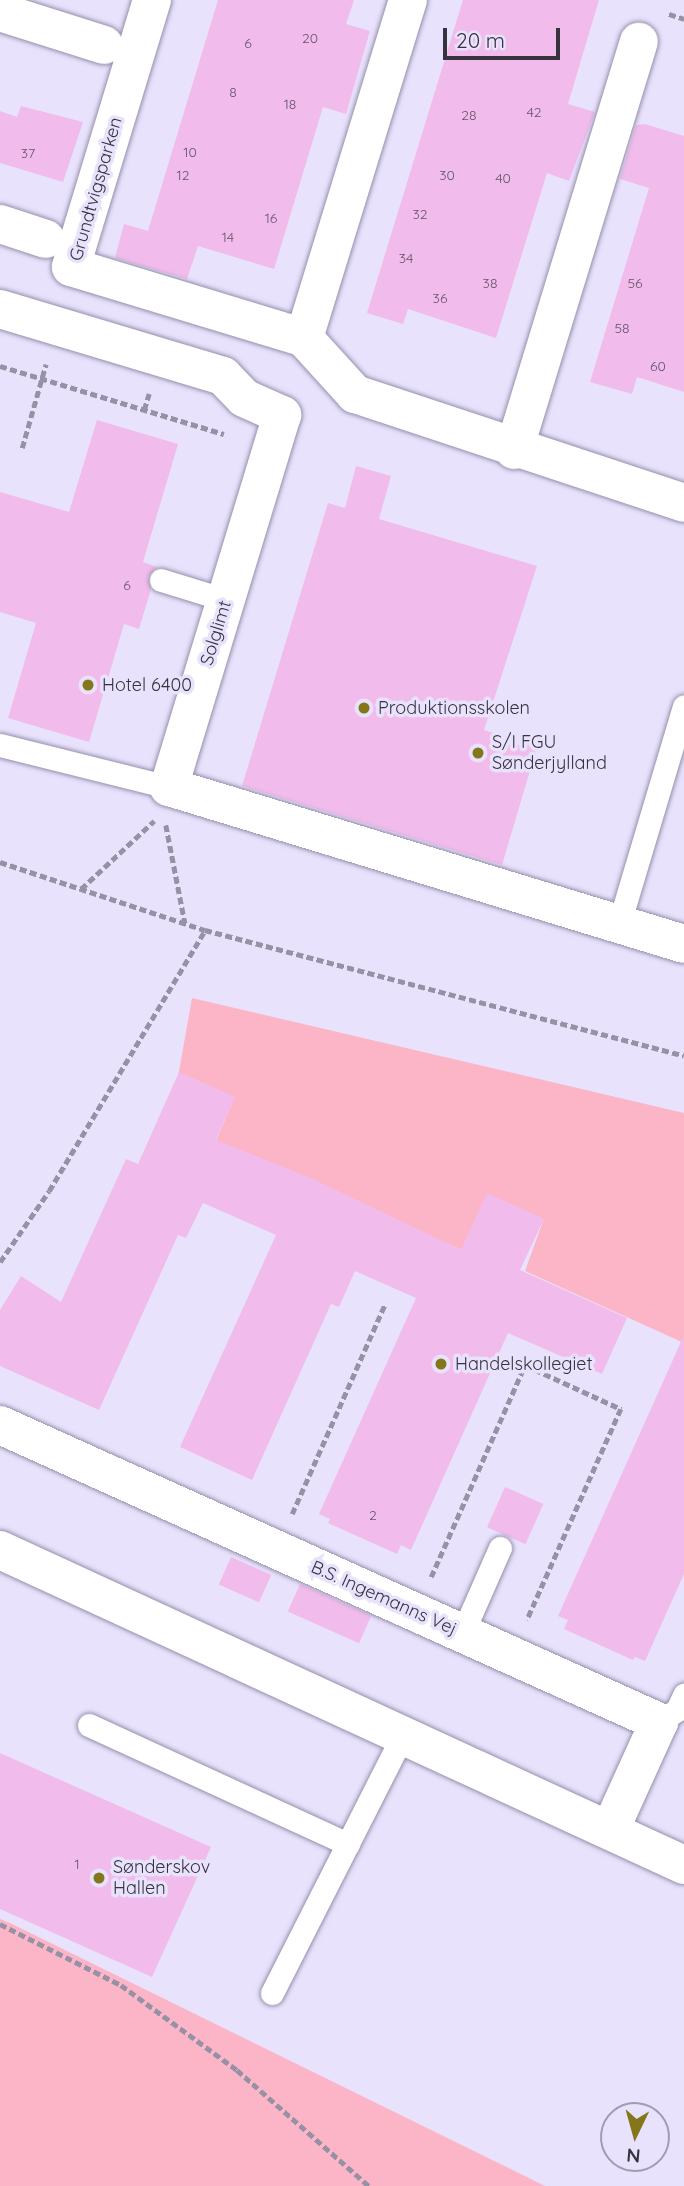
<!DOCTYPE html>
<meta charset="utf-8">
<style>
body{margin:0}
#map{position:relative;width:684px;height:2186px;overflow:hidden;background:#e8e2fc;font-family:Quicksand,sans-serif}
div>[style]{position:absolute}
.green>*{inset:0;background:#fbb5c7}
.building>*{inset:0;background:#f1bcec;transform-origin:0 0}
.path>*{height:4.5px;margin-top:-2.25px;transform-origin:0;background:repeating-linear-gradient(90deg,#9691a5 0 7px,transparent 0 10.5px)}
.roads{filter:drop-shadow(0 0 2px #968fad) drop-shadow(0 0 2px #968fad)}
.service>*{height:23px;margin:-11.5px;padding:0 11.5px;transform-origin:11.5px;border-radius:11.5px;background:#fff}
.minor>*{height:38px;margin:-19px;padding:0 19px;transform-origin:19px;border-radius:19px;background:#fff}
.tertiary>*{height:38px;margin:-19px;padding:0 19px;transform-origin:19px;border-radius:19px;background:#fff}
.dots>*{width:19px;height:19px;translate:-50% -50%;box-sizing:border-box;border:4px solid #e8e2fc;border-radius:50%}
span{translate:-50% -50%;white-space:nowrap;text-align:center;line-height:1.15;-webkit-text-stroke:7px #e8e2fc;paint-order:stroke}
.number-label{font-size:14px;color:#65556a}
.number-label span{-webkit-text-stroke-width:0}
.street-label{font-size:18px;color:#36333f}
.poi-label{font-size:18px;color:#36333f}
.left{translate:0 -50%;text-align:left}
.north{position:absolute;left:600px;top:2102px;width:70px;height:70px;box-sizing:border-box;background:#e8e2fc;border:2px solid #a19cb0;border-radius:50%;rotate:185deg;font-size:19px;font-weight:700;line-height:28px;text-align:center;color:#36333f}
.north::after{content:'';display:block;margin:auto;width:24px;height:32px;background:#84761a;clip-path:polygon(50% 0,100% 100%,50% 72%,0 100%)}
.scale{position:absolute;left:443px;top:28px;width:117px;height:32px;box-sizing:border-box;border:4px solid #36333f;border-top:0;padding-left:9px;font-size:21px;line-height:24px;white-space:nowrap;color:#36333f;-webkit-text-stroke:5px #e8e2fc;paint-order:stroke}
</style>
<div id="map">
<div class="green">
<i style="clip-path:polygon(192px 998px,684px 1113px,684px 1343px,525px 1271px,543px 1221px,489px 1197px,464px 1251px,216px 1141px,233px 1101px,178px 1077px)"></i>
<i style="clip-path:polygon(0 1919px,10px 1923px,545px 2186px,0 2186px)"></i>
</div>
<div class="building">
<i style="clip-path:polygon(218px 0,354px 0,346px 24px,370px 31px,346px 114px,323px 107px,274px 269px,198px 246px,187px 279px,115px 258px,124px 224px,148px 231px)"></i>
<i style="clip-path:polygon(463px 0,599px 0,568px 104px,595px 112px,569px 181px,547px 173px,496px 338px,408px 309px,403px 324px,367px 313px)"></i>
<i style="clip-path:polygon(21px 106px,83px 122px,63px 182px,0 163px,0 111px,17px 117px)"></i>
<i style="clip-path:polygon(645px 124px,684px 136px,684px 392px,637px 377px,632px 394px,590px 382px,649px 188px,620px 179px,636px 125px)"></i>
<i style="clip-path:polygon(97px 420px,178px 444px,143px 562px,157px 567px,148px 577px,151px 589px,139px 629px,124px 624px,89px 742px,8px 718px,36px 623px,0 612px,0 492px,69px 512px)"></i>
<i style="clip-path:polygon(356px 466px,391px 476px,379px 519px,537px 566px,484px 730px,537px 747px,502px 865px,242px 786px,328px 503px,345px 508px)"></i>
<i style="clip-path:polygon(179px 1072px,235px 1097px,216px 1140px,313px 1179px,461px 1250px,487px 1193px,544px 1219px,520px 1270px,627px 1318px,602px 1374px,508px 1333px,411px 1550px,401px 1545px,397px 1554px,328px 1523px,330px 1519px,319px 1514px,416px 1298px,355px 1271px,339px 1307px,331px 1304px,252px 1480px,180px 1447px,276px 1235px,203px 1203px,186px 1238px,178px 1235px,99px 1410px,0 1366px,0 1310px,21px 1276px,61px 1302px,126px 1159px,138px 1164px)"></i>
<i style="clip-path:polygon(684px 1335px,684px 1574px,645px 1661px,635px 1657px,633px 1660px,564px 1629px,568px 1620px,558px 1616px)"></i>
<i style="left:505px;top:1487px;width:42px;height:44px;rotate:24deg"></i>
<i style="left:231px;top:1557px;width:44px;height:30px;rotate:24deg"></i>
<i style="left:300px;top:1584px;width:78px;height:30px;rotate:24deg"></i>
<i style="clip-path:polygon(0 1753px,211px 1847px,152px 1977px,0 1909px)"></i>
</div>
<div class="path">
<i style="left:669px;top:14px;width:16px;rotate:18deg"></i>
<i style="left:0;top:366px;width:234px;rotate:16.9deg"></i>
<i style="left:144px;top:410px;width:17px;rotate:-73deg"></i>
<i style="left:22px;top:448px;width:87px;rotate:-74.1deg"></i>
<i style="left:166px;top:825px;width:100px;rotate:79deg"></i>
<i style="left:0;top:862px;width:216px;rotate:18.4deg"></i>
<i style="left:205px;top:930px;width:495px;rotate:14.7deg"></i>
<i style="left:81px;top:889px;width:100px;rotate:-43deg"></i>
<i style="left:0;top:1262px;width:86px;rotate:-55.4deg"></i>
<i style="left:49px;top:1191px;width:304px;rotate:-59.1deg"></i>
<i style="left:292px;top:1514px;width:230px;rotate:-66.1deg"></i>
<i style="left:431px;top:1577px;width:232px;rotate:-66.1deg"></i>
<i style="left:525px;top:1365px;width:106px;rotate:24.6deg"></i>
<i style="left:621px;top:1409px;width:231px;rotate:114deg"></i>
<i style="left:0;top:1924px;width:136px;rotate:26.8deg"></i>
<i style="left:121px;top:1985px;width:144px;rotate:36.2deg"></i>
<i style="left:237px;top:2070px;width:176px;rotate:41.3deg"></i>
</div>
<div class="roads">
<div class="service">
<i style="left:161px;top:580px;width:68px;rotate:17.1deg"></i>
<i style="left:0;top:745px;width:174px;rotate:14deg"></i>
<i style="left:619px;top:924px;width:227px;rotate:-73.4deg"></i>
<i style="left:462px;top:1634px;width:94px;rotate:-66.2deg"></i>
<i style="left:659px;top:1722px;width:22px;rotate:-34deg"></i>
<i style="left:677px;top:1710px;width:17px;rotate:-65deg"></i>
<i style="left:89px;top:1725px;width:285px;rotate:24.7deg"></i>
<i style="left:272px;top:1993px;width:289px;rotate:-63.1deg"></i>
</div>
<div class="minor">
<i style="left:152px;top:0;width:279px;rotate:106.9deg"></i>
<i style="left:71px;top:267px;width:244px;rotate:16.9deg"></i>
<i style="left:304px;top:338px;width:76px;rotate:47.7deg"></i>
<i style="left:355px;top:394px;width:347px;rotate:18.3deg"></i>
<i style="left:0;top:12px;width:109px;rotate:17.6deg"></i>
<i style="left:0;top:224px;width:48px;rotate:18.1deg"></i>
<i style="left:0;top:309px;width:233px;rotate:16.7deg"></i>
<i style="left:223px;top:376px;width:30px;rotate:46deg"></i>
<i style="left:244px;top:398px;width:42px;rotate:24.1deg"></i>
<i style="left:282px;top:415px;width:389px;rotate:106.9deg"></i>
<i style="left:169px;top:787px;width:538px;rotate:16.95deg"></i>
<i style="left:304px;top:338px;width:354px;rotate:-72.9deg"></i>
<i style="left:514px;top:450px;width:427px;rotate:-73deg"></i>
<i style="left:0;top:1425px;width:723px;rotate:24.26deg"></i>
<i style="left:659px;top:1722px;width:119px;rotate:114.4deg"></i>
</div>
<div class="tertiary">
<i style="left:0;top:1550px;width:753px;rotate:24.73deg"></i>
</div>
</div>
<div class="dots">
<i style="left:88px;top:685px;background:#84761a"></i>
<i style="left:364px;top:708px;background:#84761a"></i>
<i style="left:478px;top:753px;background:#84761a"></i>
<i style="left:441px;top:1364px;background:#84761a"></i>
<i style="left:99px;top:1878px;background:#84761a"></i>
</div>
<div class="number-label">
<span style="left:310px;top:38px">20</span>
<span style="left:248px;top:43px">6</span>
<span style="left:233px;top:92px">8</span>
<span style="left:290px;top:104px">18</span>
<span style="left:534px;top:112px">42</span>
<span style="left:469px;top:115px">28</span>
<span style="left:190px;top:152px">10</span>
<span style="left:28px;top:153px">37</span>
<span style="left:183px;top:175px">12</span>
<span style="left:447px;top:175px">30</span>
<span style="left:503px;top:178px">40</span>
<span style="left:420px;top:214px">32</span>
<span style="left:271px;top:218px">16</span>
<span style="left:228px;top:237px">14</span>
<span style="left:406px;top:258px">34</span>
<span style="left:490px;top:283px">38</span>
<span style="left:635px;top:283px">56</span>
<span style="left:440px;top:298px">36</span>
<span style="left:622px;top:328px">58</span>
<span style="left:658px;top:366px">60</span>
<span style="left:127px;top:585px">6</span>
<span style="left:373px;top:1515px">2</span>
<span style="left:77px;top:1864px">1</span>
</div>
<div class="street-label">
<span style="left:96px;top:189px;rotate:-74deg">Grundtvigsparken</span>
<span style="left:216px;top:633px;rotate:-73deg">Solglimt</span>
<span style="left:384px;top:1598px;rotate:24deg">B.S. Ingemanns Vej</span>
</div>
<div class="poi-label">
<span class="left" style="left:102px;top:685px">Hotel 6400</span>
<span class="left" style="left:378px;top:708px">Produktionsskolen</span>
<span class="left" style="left:492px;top:753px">S/I FGU<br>Sønderjylland</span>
<span class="left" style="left:455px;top:1364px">Handelskollegiet</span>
<span class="left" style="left:113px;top:1878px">Sønderskov<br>Hallen</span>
</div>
<div class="north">N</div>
<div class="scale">20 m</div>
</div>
